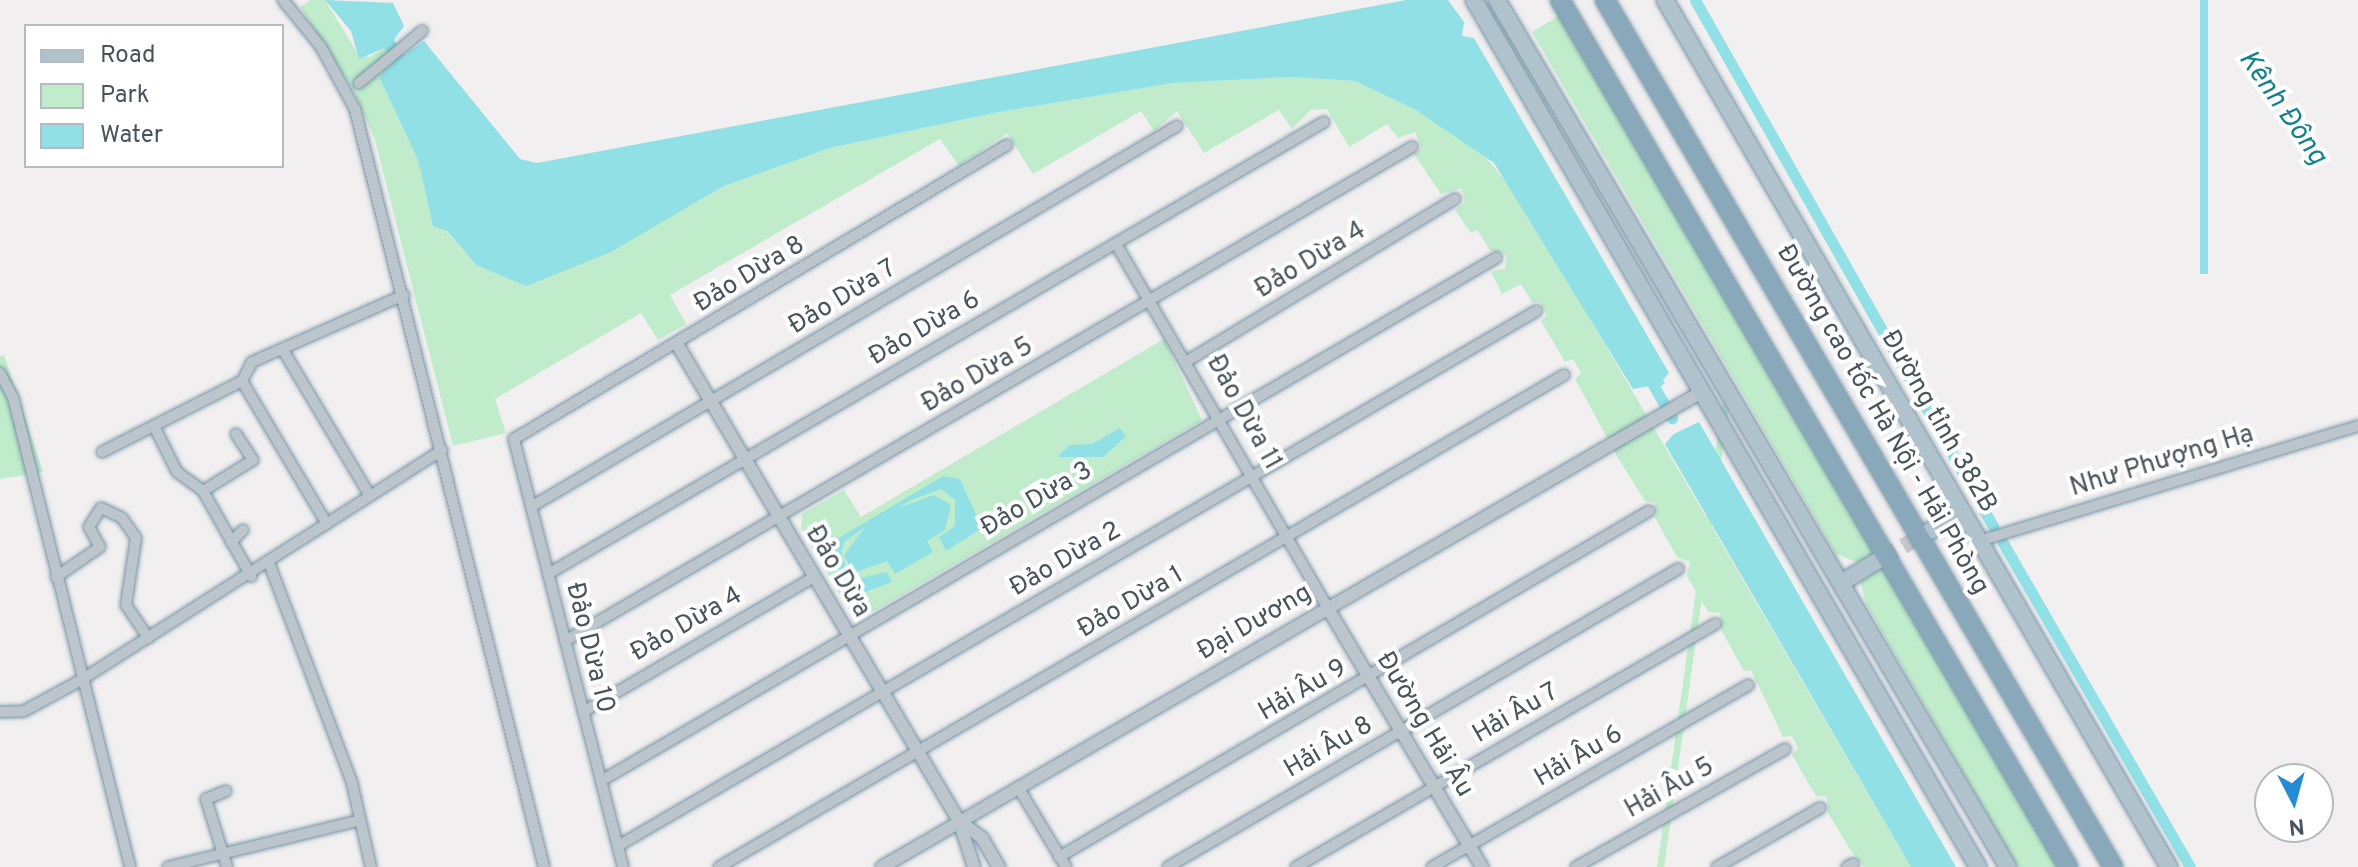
<!DOCTYPE html>
<meta charset="utf-8">
<style>
body{margin:0}
#map{position:relative;width:2358px;height:867px;overflow:hidden;background:#f1efef;font-family:Overpass,sans-serif}
div>[style]{position:absolute}
.green>*{inset:0;background:#c0eccb;transform-origin:0 0}
.water>*{inset:0;background:#90e0e6;transform-origin:0 0}
.pier>*{inset:0;background:#f1efef}
.canal>*{height:11px;margin:-5.5px;padding:0 5.5px;transform-origin:5.5px;border-radius:5.5px;background:#90e0e6}
.primary-tunnel>*{height:16px;margin-top:-8px;transform-origin:0;background:repeating-linear-gradient(90deg,#c7c8ca 0 16px,transparent 0 24px)}
.roads{filter:drop-shadow(0 0 2px #7593a6) drop-shadow(0 0 2px #7593a6)}
.minor>*{height:10px;margin:-5px;padding:0 5px;transform-origin:5px;border-radius:5px;background:#bbc5cb}
.tertiary>*{height:12px;margin:-6px;padding:0 6px;transform-origin:6px;border-radius:6px;background:#bbc5cb}
.primary>*{height:16px;margin:-8px;padding:0 8px;transform-origin:8px;border-radius:8px;background:#b0c2cc}
.motorway>*{height:18px;margin:-9px;padding:0 9px;transform-origin:9px;border-radius:9px;background:#89a8ba}
span{translate:-50% -50%;white-space:nowrap;text-align:center;line-height:1.15;-webkit-text-stroke:8px #fff;paint-order:stroke}
.street-label{font-size:26px;color:#48545b}
.water-label{font-size:28px;color:#15828b;font-style:italic}
.legend{position:absolute;left:24px;top:24px;width:260px;height:144px;box-sizing:border-box;background:#fff;border:2px solid #b6bbbd;margin:0;padding:10px 14px;list-style:none;font-size:24px;color:#48545b}
.legend li{display:flex;align-items:center;gap:16px;height:40px}
.legend b{width:40px;border:2px solid #b6bbbd}
.north{position:absolute;left:2254px;top:763px;width:80px;height:80px;box-sizing:border-box;background:#fff;border:2px solid #b6bbbd;border-radius:50%;rotate:174deg;font-size:22px;font-weight:700;line-height:32px;text-align:center;color:#48545b}
.north::after{content:'';display:block;margin:auto;width:28px;height:36px;background:#258bd4;clip-path:polygon(50% 0,100% 100%,50% 72%,0 100%)}
</style>
<div id="map">
<div class="green">
<i style="clip-path:polygon(310px 0,325px 0,357px 52px,369px 57px,384px 48px,395px 62px,379px 77px,418px 160px,430px 213px,476px 265px,526px 285px,610px 252px,724px 186px,830px 148px,994px 113px,1173px 83px,1290px 77px,1355px 81px,1416px 110px,1472px 142px,1517px 194px,1911px 867px,1864px 867px,1851px 851px,1828px 813px,1827px 797px,1816px 796px,1792px 755px,1798px 748px,1792px 736px,1783px 737px,1751px 670px,1744px 671px,1721px 630px,1720px 613px,1708px 612px,1687px 576px,1690px 562px,1677px 557px,1655px 518px,1655px 502px,1645px 501px,1618px 458px,1575px 379px,1581px 373px,1573px 359px,1565px 362px,1541px 321px,1547px 315px,1540px 302px,1532px 302px,1521px 284px,1502px 294px,1491px 272px,1505px 268px,1507px 255px,1490px 250px,1477px 230px,1471px 233px,1455px 210px,1465px 202px,1462px 188px,1441px 194px,1414px 154px,1422px 149px,1415px 132px,1398px 138px,1387px 124px,1349px 147px,1327px 109px,1311px 110px,1292px 129px,1279px 110px,1204px 153px,1177px 111px,1154px 131px,1141px 111px,1033px 174px,1007px 133px,959px 166px,940px 139px,670px 295px,686px 324px,658px 340px,641px 313px,495px 399px,506px 433px,453px 446px,375px 140px,354px 91px,300px 7px)"></i>
<i style="clip-path:polygon(1564px 13px,1880px 554px,1857px 562px,1836px 554px,1532px 32px)"></i>
<i style="clip-path:polygon(1164px 339px,1202px 420px,874px 611px,851px 613px,801px 529px,802px 514px,844px 490px,861px 517px)"></i>
<i style="clip-path:polygon(4px 355px,43px 472px,0 479px,0 356px)"></i>
<i style="left:1722px;top:405px;width:7px;height:535px;rotate:8deg"></i>
<i style="clip-path:polygon(1884px 561px,2058px 867px,2018px 867px,1866px 604px,1860px 581px)"></i>
</div>
<div class="water">
<i style="clip-path:polygon(325px 0,393px 3px,404px 26px,394px 40px,404px 55px,424px 41px,520px 159px,537px 163px,1406px 0,1448px 0,1464px 22px,1462px 36px,1474px 38px,1669px 373px,1663px 380px,1687px 424px,1699px 422px,1956px 867px,1911px 867px,1665px 444px,1677px 430px,1656px 385px,1633px 389px,1494px 163px,1416px 110px,1355px 81px,1290px 77px,1173px 83px,994px 113px,830px 148px,724px 186px,611px 252px,526px 286px,476px 265px,447px 231px,433px 226px,418px 160px,379px 77px,395px 61px,384px 48px,359px 59px,351px 31px)"></i>
<i style="left:2200px;top:0;width:8px;height:274px"></i>
<i style="clip-path:polygon(1120px 428px,1126px 436px,1103px 457px,1058px 457px,1069px 445px,1092px 444px)"></i>
<i style="clip-path:polygon(943px 476px,960px 479px,982px 528px,946px 551px,939px 537px,955px 526px,955px 500px,941px 489px,911px 500px,898px 508px,934px 495px,951px 505px,945px 530px,927px 541px,933px 552px,895px 574px,887px 561px,853px 573px,844px 555px,865px 527px,845px 541px,841px 551px,846px 568px,860px 578px,887px 572px,892px 582px,852px 597px,827px 545px)"></i>
</div>
<div class="pier">
<i style="clip-path:polygon(1668px 381px,1689px 419px,1699px 422px,1663px 439px,1673px 429px,1654px 391px)"></i>
</div>
<div class="canal">
<i style="left:1695px;top:0;width:605px;rotate:60.47deg"></i>
<i style="left:1647px;top:374px;width:51px;rotate:60.4deg"></i>
<i style="left:2003px;top:543px;width:374px;rotate:60deg"></i>
</div>
<div class="primary-tunnel">
<i style="left:1882px;top:558px;width:54px;rotate:-29deg"></i>
</div>
<div class="roads">
<div class="minor">
<i style="left:283px;top:0;width:60px;rotate:51deg"></i>
<i style="left:321px;top:47px;width:71px;rotate:61.3deg"></i>
<i style="left:355px;top:109px;width:781px;rotate:76deg"></i>
<i style="left:359px;top:83px;width:82px;rotate:-39.5deg"></i>
<i style="left:1116px;top:244px;width:420px;rotate:59.8deg"></i>
<i style="left:283px;top:350px;width:170px;rotate:59.2deg"></i>
<i style="left:1189px;top:360px;width:311px;rotate:-31.2deg"></i>
<i style="left:0;top:373px;width:27px;rotate:62deg"></i>
<i style="left:13px;top:397px;width:484px;rotate:76deg"></i>
<i style="left:242px;top:381px;width:166px;rotate:59.3deg"></i>
<i style="left:154px;top:426px;width:51px;rotate:63.4deg"></i>
<i style="left:177px;top:472px;width:32px;rotate:36deg"></i>
<i style="left:236px;top:434px;width:31px;rotate:57deg"></i>
<i style="left:253px;top:460px;width:59px;rotate:148.2deg"></i>
<i style="left:203px;top:491px;width:98px;rotate:60.5deg"></i>
<i style="left:102px;top:452px;width:157px;rotate:-26.9deg"></i>
<i style="left:242px;top:381px;width:21px;rotate:-62deg"></i>
<i style="left:252px;top:362px;width:166px;rotate:-23.8deg"></i>
<i style="left:531px;top:507px;width:750px;rotate:-30.53deg"></i>
<i style="left:1979px;top:541px;width:396px;rotate:-16.9deg"></i>
<i style="left:231px;top:542px;width:17px;rotate:-45deg"></i>
<i style="left:269px;top:563px;width:235px;rotate:69.3deg"></i>
<i style="left:352px;top:783px;width:86px;rotate:77.3deg"></i>
<i style="left:548px;top:574px;width:898px;rotate:-30.22deg"></i>
<i style="left:56px;top:577px;width:53px;rotate:-34.3deg"></i>
<i style="left:100px;top:547px;width:23px;rotate:-119deg"></i>
<i style="left:89px;top:527px;width:22px;rotate:-58deg"></i>
<i style="left:101px;top:508px;width:23px;rotate:25deg"></i>
<i style="left:122px;top:518px;width:24px;rotate:55deg"></i>
<i style="left:136px;top:538px;width:68px;rotate:98.5deg"></i>
<i style="left:126px;top:605px;width:40px;rotate:56deg"></i>
<i style="left:565px;top:641px;width:981px;rotate:-30.25deg"></i>
<i style="left:0;top:712px;width:24px;rotate:-2deg"></i>
<i style="left:24px;top:711px;width:65px;rotate:-28.5deg"></i>
<i style="left:81px;top:680px;width:428px;rotate:-32.5deg"></i>
<i style="left:583px;top:712px;width:268px;rotate:-30.3deg"></i>
<i style="left:601px;top:781px;width:1037px;rotate:-30.3deg"></i>
<i style="left:1018px;top:787px;width:93px;rotate:59deg"></i>
<i style="left:226px;top:791px;width:22px;rotate:158deg"></i>
<i style="left:206px;top:799px;width:71px;rotate:72.8deg"></i>
<i style="left:618px;top:846px;width:1063px;rotate:-30.23deg"></i>
<i style="left:1059px;top:857px;width:684px;rotate:-30.39deg"></i>
<i style="left:168px;top:867px;width:195px;rotate:-13.7deg"></i>
<i style="left:623px;top:867px;width:442px;rotate:-104.3deg"></i>
<i style="left:514px;top:439px;width:574px;rotate:-30.81deg"></i>
<i style="left:719px;top:867px;width:978px;rotate:-30.21deg"></i>
<i style="left:1168px;top:867px;width:591px;rotate:-30.3deg"></i>
<i style="left:1296px;top:867px;width:485px;rotate:-30.1deg"></i>
<i style="left:1432px;top:867px;width:365px;rotate:-29.9deg"></i>
<i style="left:1576px;top:867px;width:240px;rotate:-29.4deg"></i>
<i style="left:1717px;top:867px;width:119px;rotate:-29.8deg"></i>
<i style="left:1847px;top:867px;width:7px;rotate:-27deg"></i>
</div>
<div class="tertiary">
<i style="left:677px;top:344px;width:554px;rotate:59.41deg"></i>
<i style="left:959px;top:821px;width:48px;rotate:71.9deg"></i>
<i style="left:1327px;top:607px;width:303px;rotate:59.2deg"></i>
<i style="left:959px;top:821px;width:29px;rotate:36deg"></i>
<i style="left:982px;top:838px;width:34px;rotate:60deg"></i>
<i style="left:882px;top:867px;width:949px;rotate:-30.1deg"></i>
</div>
<div class="primary">
<i style="left:1474px;top:0;width:1003px;rotate:59.83deg"></i>
<i style="left:1497px;top:0;width:1006px;rotate:59.49deg"></i>
<i style="left:1665px;top:0;width:1003px;rotate:59.83deg"></i>
<i style="left:1930px;top:531px;width:36px;rotate:-30deg"></i>
<i style="left:1841px;top:583px;width:48px;rotate:-31.4deg"></i>
</div>
<div class="motorway">
<i style="left:1560px;top:0;width:1005px;rotate:59.63deg"></i>
<i style="left:1605px;top:0;width:1005px;rotate:59.63deg"></i>
</div>
</div>
<div class="street-label">
<span style="left:1311px;top:261px;rotate:-31deg">Đảo Dừa 4</span>
<span style="left:750px;top:275px;rotate:-31deg">Đảo Dừa 8</span>
<span style="left:843px;top:298px;rotate:-31deg">Đảo Dừa 7</span>
<span style="left:925px;top:329px;rotate:-30deg">Đảo Dừa 6</span>
<span style="left:978px;top:376px;rotate:-30deg">Đảo Dừa 5</span>
<span style="left:1243px;top:413px;rotate:61deg">Đảo Dừa 11</span>
<span style="left:1882px;top:420px;rotate:60deg">Đường cao tốc Hà Nội - Hải Phòng</span>
<span style="left:1938px;top:422px;rotate:60deg">Đường tỉnh 382B</span>
<span style="left:2162px;top:462px;rotate:-17deg">Như Phượng Hạ</span>
<span style="left:1037px;top:500px;rotate:-30deg">Đảo Dừa 3</span>
<span style="left:1066px;top:560px;rotate:-30deg">Đảo Dừa 2</span>
<span style="left:837px;top:572px;rotate:59deg">Đảo Dừa</span>
<span style="left:1131px;top:603px;rotate:-30deg">Đảo Dừa 1</span>
<span style="left:1255px;top:623px;rotate:-30deg">Đại Dương</span>
<span style="left:687px;top:625px;rotate:-30deg">Đảo Dừa 4</span>
<span style="left:589px;top:648px;rotate:76deg">Đảo Dừa 10</span>
<span style="left:1303px;top:691px;rotate:-30deg">Hải Âu 9</span>
<span style="left:1516px;top:714px;rotate:-30deg">Hải Âu 7</span>
<span style="left:1424px;top:725px;rotate:59deg">Đường Hải Âu</span>
<span style="left:1329px;top:748px;rotate:-30deg">Hải Âu 8</span>
<span style="left:1579px;top:757px;rotate:-30deg">Hải Âu 6</span>
<span style="left:1670px;top:789px;rotate:-29deg">Hải Âu 5</span>
</div>
<div class="water-label">
<span style="left:2282px;top:108px;rotate:55deg">Kênh Đông</span>
</div>
<ul class="legend">
<li><b style="height:10px;background:#b0c2cc"></b>Road</li>
<li><b style="height:22px;background:#c0eccb"></b>Park</li>
<li><b style="height:22px;background:#90e0e6"></b>Water</li>
</ul>
<div class="north">N</div>
</div>
